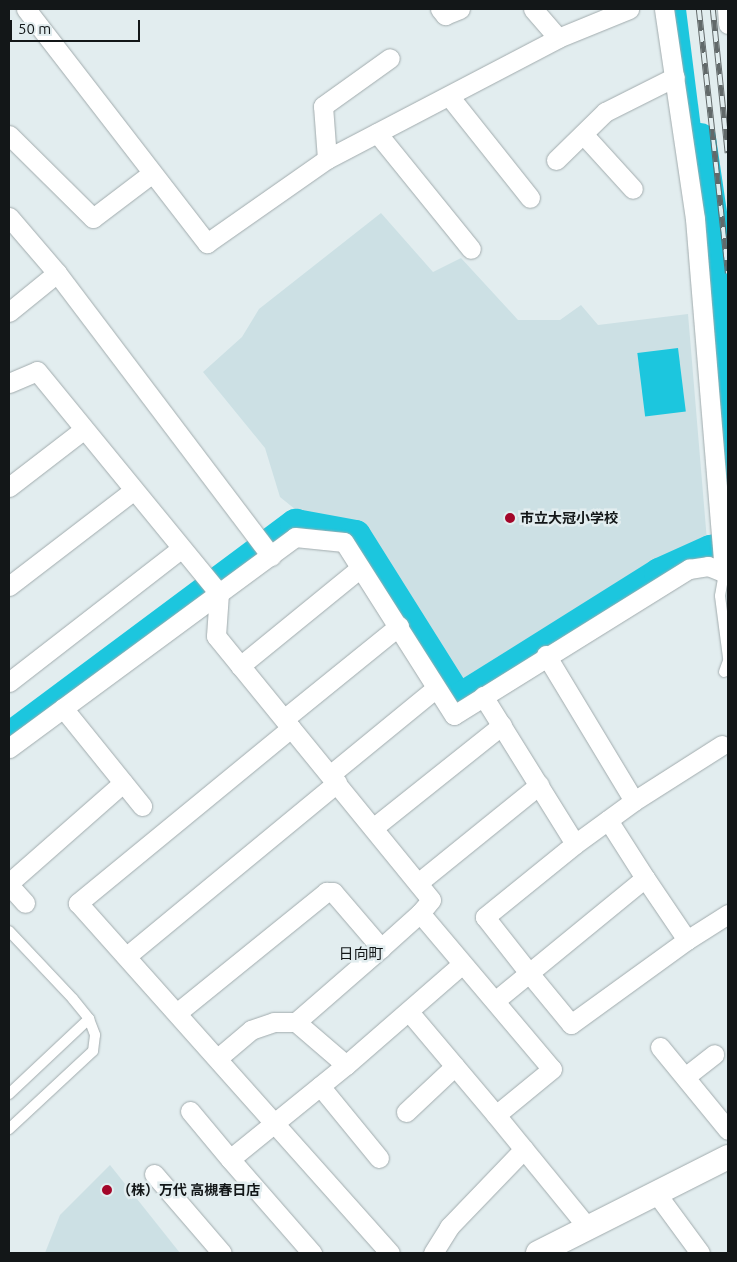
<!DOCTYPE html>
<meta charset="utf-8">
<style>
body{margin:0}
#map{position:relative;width:737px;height:1262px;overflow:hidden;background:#e2edef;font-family:Ubuntu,"Noto Sans JP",sans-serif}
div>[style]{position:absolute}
.built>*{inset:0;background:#cce0e4}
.water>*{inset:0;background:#1cc6de;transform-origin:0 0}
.stream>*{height:5px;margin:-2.5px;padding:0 2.5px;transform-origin:2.5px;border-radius:2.5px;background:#1cc6de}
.river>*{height:31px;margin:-15.5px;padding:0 15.5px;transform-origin:15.5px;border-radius:15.5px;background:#1cc6de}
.roads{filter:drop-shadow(0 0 1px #a1abad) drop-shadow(0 0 1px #a1abad)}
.service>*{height:10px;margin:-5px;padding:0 5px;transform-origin:5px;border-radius:5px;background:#fff}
.minor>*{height:19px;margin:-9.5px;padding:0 9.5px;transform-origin:9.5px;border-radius:9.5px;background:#fff}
.tertiary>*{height:24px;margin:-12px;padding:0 12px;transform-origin:12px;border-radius:12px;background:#fff}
.rail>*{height:5.5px;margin-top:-2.75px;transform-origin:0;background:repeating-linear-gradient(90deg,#e2edef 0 11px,#62696a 0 22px);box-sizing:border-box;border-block:1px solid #62696a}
.dots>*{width:14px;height:14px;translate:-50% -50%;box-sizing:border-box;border:2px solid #e2edef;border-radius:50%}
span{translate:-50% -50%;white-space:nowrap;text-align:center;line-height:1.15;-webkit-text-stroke:5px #e2edef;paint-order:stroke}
.poi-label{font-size:14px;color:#131718;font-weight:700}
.left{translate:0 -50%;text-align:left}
.neighbourhood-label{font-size:15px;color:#131718}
.frame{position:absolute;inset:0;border:10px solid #131718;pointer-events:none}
.scale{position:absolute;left:10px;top:20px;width:130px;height:22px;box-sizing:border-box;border:2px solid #131718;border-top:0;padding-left:6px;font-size:15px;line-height:18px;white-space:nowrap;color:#131718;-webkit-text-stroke:4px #e2edef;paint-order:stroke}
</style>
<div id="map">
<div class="built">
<i style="clip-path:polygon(381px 213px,433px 272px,461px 258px,518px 320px,560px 320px,581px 305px,598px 325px,688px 314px,707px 541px,468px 686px,457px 686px,360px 527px,306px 518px,280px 497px,265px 448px,203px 372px,242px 337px,259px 309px)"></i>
<i style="clip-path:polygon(110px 1165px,180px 1253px,45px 1253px,60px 1215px)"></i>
</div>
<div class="water">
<i style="clip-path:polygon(674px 9px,686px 9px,702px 136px,728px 392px,728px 502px)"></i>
<i style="left:678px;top:348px;width:64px;height:41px;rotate:83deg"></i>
</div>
<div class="stream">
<i style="left:719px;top:280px;width:11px;rotate:-38deg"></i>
</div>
<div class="river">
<i style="left:700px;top:138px;width:89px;rotate:81.6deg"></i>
<i style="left:713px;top:226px;width:167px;rotate:84.8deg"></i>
<i style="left:9px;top:737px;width:357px;rotate:-36.7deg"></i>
<i style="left:295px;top:524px;width:61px;rotate:10.4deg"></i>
<i style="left:355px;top:535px;width:194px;rotate:57.9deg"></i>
<i style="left:458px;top:699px;width:237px;rotate:-32.1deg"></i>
<i style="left:659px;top:573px;width:56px;rotate:-24.3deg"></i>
<i style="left:710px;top:550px;width:18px;rotate:-13deg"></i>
</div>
<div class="roads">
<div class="service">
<i style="left:724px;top:573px;width:23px;rotate:100deg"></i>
<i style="left:720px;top:596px;width:63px;rotate:82.6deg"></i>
<i style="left:724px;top:672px;width:12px;rotate:-70deg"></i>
<i style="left:9px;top:931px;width:93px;rotate:46.7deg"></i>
<i style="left:73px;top:999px;width:26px;rotate:51deg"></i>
<i style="left:89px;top:1019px;width:17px;rotate:69deg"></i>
<i style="left:95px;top:1035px;width:16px;rotate:97deg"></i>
<i style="left:93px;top:1051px;width:115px;rotate:137.1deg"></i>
<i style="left:9px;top:1094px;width:110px;rotate:-43.2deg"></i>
</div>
<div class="minor">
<i style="left:26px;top:9px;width:296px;rotate:52.3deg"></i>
<i style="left:207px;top:243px;width:146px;rotate:-35deg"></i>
<i style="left:327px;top:159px;width:261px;rotate:-27.6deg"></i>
<i style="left:558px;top:38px;width:77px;rotate:-22.2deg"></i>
<i style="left:440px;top:9px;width:8px;rotate:50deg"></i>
<i style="left:445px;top:15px;width:16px;rotate:-22deg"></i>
<i style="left:533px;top:9px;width:38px;rotate:49deg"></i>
<i style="left:664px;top:9px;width:212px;rotate:81.6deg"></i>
<i style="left:695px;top:219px;width:355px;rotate:85.3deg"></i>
<i style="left:727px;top:9px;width:15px;rotate:86deg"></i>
<i style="left:449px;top:96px;width:130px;rotate:51.5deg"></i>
<i style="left:377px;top:133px;width:149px;rotate:51deg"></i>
<i style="left:583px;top:134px;width:74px;rotate:47.7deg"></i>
<i style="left:9px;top:135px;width:118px;rotate:44.7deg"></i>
<i style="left:93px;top:218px;width:73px;rotate:-37.2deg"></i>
<i style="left:327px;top:159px;width:53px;rotate:-94.3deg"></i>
<i style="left:323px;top:106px;width:82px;rotate:-35.6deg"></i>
<i style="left:556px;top:160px;width:69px;rotate:-44.4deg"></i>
<i style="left:605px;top:112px;width:78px;rotate:-26.6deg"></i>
<i style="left:9px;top:217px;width:74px;rotate:49.4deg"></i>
<i style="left:57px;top:273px;width:355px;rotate:52.9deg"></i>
<i style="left:9px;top:312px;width:62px;rotate:-39.1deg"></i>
<i style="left:9px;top:383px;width:30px;rotate:-23deg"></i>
<i style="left:37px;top:371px;width:287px;rotate:50.7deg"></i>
<i style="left:219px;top:593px;width:43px;rotate:94deg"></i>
<i style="left:216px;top:636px;width:340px;rotate:50.8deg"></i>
<i style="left:431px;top:900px;width:17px;rotate:130deg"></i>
<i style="left:420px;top:913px;width:204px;rotate:49.8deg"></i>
<i style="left:552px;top:1069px;width:72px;rotate:140.6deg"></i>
<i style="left:496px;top:1115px;width:146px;rotate:50.8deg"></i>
<i style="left:9px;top:487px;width:93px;rotate:-37.6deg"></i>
<i style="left:9px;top:586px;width:156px;rotate:-37.5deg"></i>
<i style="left:546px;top:655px;width:170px;rotate:58.9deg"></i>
<i style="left:634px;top:801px;width:73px;rotate:143.9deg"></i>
<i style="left:240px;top:666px;width:155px;rotate:-39.2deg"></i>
<i style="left:9px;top:682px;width:215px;rotate:-37.8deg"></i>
<i style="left:483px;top:696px;width:174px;rotate:58.1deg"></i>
<i style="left:575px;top:844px;width:116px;rotate:141deg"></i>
<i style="left:485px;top:917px;width:71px;rotate:51.8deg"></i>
<i style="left:529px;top:973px;width:43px;rotate:140.7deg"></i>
<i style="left:63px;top:708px;width:126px;rotate:51.1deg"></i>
<i style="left:284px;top:719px;width:148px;rotate:-39deg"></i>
<i style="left:291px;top:728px;width:276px;rotate:140.6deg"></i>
<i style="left:78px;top:903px;width:469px;rotate:48.3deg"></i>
<i style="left:9px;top:748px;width:355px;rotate:-36.4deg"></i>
<i style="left:295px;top:537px;width:49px;rotate:5.8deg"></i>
<i style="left:344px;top:542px;width:205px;rotate:57.6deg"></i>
<i style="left:454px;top:715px;width:277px;rotate:-31.9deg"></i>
<i style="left:689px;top:569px;width:19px;rotate:-9deg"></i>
<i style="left:708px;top:566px;width:22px;rotate:22deg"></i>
<i style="left:331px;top:774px;width:134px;rotate:-39.3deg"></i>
<i style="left:634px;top:801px;width:104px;rotate:-32.5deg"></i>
<i style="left:608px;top:820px;width:69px;rotate:57.5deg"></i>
<i style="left:645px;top:878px;width:150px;rotate:140.7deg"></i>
<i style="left:529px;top:973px;width:66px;rotate:50.5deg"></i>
<i style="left:571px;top:1024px;width:143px;rotate:-35.9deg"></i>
<i style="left:687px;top:940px;width:75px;rotate:-124.1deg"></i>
<i style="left:373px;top:828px;width:165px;rotate:-38.6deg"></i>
<i style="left:9px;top:883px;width:152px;rotate:-41.3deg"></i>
<i style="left:418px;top:883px;width:156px;rotate:-39deg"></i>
<i style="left:9px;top:885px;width:24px;rotate:48deg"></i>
<i style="left:687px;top:940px;width:49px;rotate:-32.4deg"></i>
<i style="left:128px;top:955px;width:271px;rotate:-39.5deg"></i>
<i style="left:178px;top:1012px;width:191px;rotate:-39deg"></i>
<i style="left:326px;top:892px;width:7px"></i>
<i style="left:333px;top:892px;width:74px;rotate:49.4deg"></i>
<i style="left:381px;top:948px;width:52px;rotate:-41.9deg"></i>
<i style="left:410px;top:1013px;width:133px;rotate:49.9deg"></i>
<i style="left:296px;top:1022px;width:113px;rotate:-41deg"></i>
<i style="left:660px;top:1047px;width:107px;rotate:50.7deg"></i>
<i style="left:346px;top:1065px;width:152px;rotate:-41deg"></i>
<i style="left:685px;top:1077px;width:37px;rotate:-38deg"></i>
<i style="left:320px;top:1086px;width:93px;rotate:50.7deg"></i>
<i style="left:190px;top:1111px;width:62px;rotate:50.2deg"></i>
<i style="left:230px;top:1159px;width:149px;rotate:-39deg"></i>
<i style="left:346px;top:1065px;width:66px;rotate:-139.3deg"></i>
<i style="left:296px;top:1022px;width:22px;rotate:180deg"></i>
<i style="left:274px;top:1022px;width:24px;rotate:161deg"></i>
<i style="left:251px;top:1030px;width:43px;rotate:139.7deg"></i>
<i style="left:406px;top:1112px;width:67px;rotate:-43.2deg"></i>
<i style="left:230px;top:1159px;width:125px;rotate:48.9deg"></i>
<i style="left:154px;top:1174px;width:104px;rotate:49.3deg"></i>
<i style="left:656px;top:1193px;width:74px;rotate:53.7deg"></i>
<i style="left:433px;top:1253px;width:31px;rotate:-58deg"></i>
<i style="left:449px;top:1227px;width:108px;rotate:-46.1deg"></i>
</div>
<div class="tertiary">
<i style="left:538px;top:1253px;width:213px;rotate:-26.8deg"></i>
</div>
</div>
<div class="rail">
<i style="left:699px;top:9px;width:266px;rotate:83.7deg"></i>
<i style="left:713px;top:9px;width:145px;rotate:84.1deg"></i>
</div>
<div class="dots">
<i style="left:510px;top:518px;background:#a30629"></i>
<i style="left:107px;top:1190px;background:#a30629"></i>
</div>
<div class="poi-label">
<span class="left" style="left:520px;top:518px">市立大冠小学校</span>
<span class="left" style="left:117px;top:1190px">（株）万代 高槻春日店</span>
</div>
<div class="neighbourhood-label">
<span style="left:361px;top:954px">日向町</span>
</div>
<div class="frame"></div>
<div class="scale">50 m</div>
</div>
